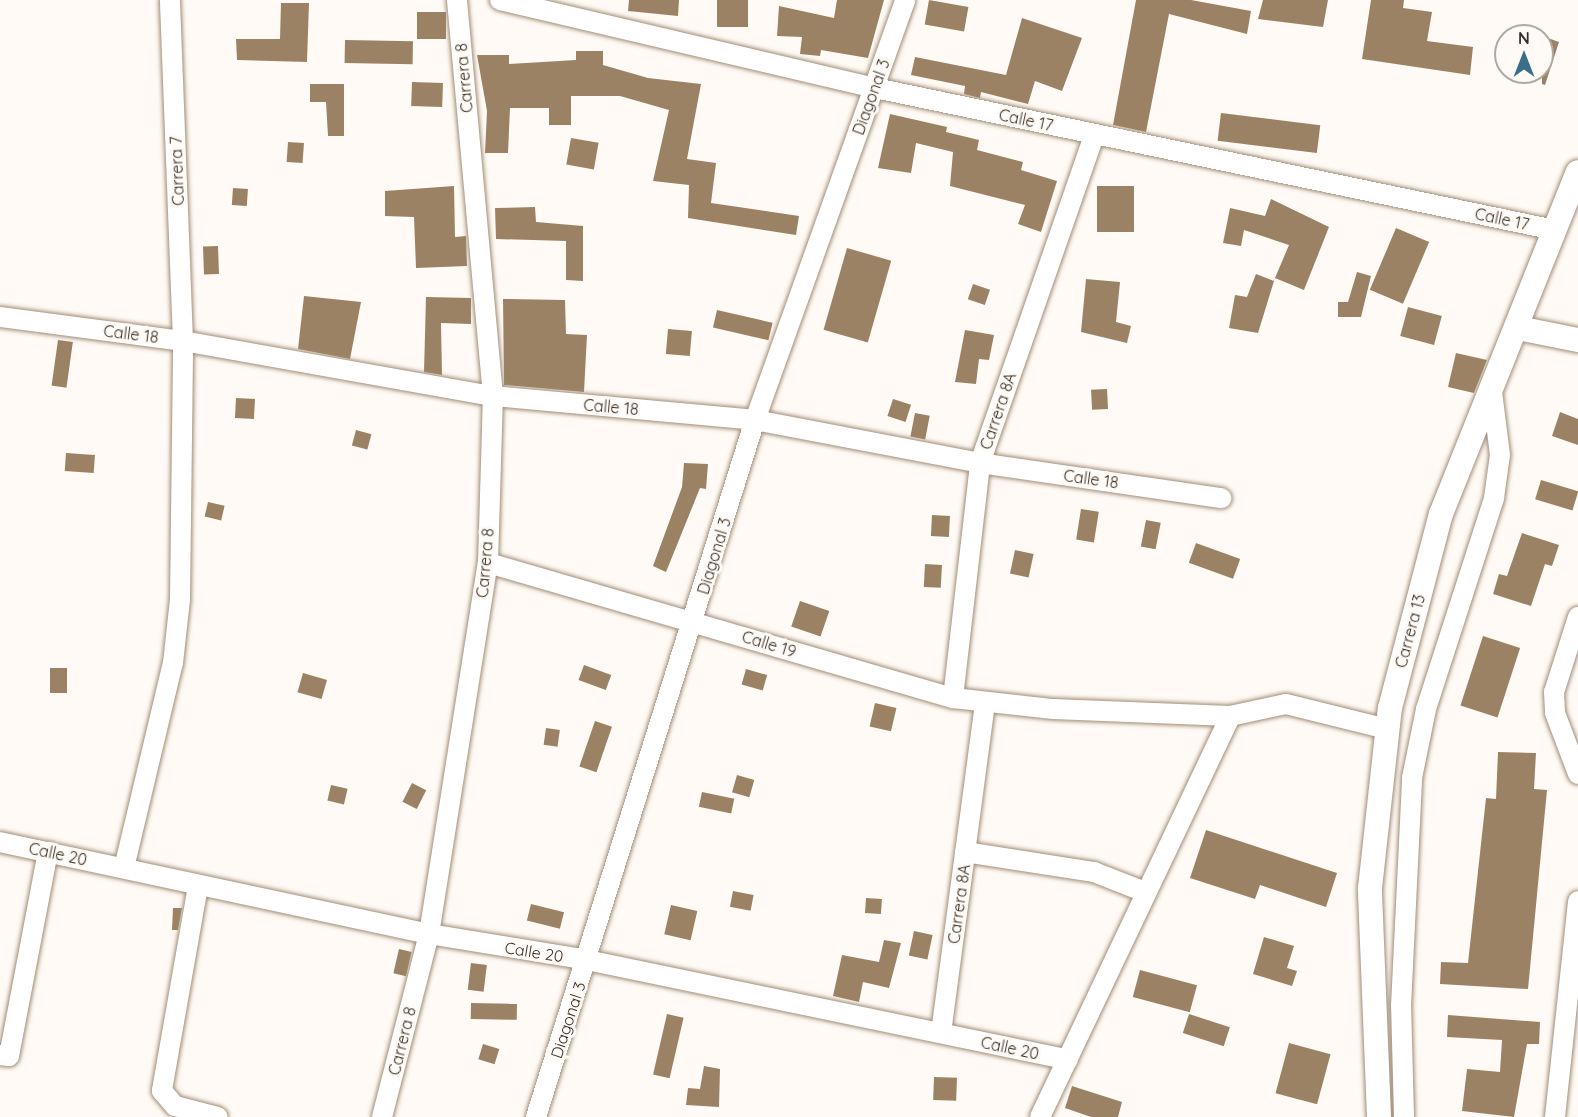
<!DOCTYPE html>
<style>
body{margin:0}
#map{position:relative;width:1578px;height:1117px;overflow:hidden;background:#fffaf5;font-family:Quicksand,sans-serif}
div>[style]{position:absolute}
.building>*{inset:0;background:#9c8264;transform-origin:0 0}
.roads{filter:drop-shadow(0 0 2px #a18d77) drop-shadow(0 0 2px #a18d77)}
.minor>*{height:20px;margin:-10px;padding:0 10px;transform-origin:10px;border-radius:10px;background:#fff}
.tertiary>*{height:24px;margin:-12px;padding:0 12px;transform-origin:12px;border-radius:12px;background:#fff}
span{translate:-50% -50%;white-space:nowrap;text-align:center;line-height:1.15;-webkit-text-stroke:6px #fffaf5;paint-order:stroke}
.street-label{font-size:16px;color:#383027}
.north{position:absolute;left:1494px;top:24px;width:60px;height:60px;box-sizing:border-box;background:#fffaf5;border:2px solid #afa9a3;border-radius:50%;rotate:0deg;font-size:16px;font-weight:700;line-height:24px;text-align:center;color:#383027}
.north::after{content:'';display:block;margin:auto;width:21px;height:27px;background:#396f8b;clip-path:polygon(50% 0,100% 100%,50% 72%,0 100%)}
</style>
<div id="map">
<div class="building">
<i style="clip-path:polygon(629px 0,679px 0,678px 16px,628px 11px)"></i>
<i style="left:717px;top:0;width:31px;height:27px"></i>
<i style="clip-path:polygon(837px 0,884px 0,868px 58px,821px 50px,820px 56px,800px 54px,802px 37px,777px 36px,779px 6px,834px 18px)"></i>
<i style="left:929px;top:0;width:40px;height:25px;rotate:10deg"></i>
<i style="clip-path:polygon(1136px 0,1191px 0,1251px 11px,1247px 34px,1169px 14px,1146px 132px,1113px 125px)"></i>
<i style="clip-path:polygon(1263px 0,1328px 0,1323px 27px,1258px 19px)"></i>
<i style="clip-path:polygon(1371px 0,1404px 0,1403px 8px,1432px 12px,1427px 41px,1473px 47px,1470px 75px,1362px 59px)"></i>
<i style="clip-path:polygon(281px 3px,309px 3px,307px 62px,237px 60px,236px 39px,280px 39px)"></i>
<i style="left:417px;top:12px;width:29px;height:27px"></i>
<i style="clip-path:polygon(1022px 18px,1082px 38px,1062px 91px,1035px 81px,1028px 104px,981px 92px,980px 98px,964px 94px,965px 86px,911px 75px,915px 57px,1006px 75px)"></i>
<i style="clip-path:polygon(1542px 36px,1559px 42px,1545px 85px,1542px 84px)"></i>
<i style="left:345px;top:40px;width:68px;height:23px;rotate:1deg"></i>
<i style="clip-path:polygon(576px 51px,603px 51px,603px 65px,648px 78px,701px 84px,687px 159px,716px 163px,711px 203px,799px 216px,796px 235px,688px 218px,689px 185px,653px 181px,669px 110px,620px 96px,571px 96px,571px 125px,549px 125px,549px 108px,510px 108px,508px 153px,485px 153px,487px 111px,477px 55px,509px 55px,509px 64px,576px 60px)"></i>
<i style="left:412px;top:82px;width:31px;height:24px;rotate:2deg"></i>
<i style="clip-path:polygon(310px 84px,344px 84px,344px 136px,328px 136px,326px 102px,310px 102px)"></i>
<i style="left:1221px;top:113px;width:100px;height:28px;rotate:7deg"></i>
<i style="clip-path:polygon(890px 114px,947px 127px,946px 132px,979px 140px,977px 150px,1023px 162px,1021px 170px,1057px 181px,1041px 232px,1018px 224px,1025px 205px,950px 186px,953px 152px,916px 143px,911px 173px,878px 168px)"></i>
<i style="left:571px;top:138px;width:28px;height:27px;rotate:10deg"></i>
<i style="left:288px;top:142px;width:16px;height:20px;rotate:4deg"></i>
<i style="clip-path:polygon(454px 186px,455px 237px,466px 236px,467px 266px,416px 268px,414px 217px,385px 216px,385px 191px)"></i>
<i style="left:1097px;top:186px;width:37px;height:46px"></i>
<i style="left:233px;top:188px;width:15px;height:17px;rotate:4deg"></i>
<i style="clip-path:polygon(1271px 199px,1329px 227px,1304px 290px,1275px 278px,1289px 245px,1244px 230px,1241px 246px,1223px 243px,1230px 208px,1265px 216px)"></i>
<i style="clip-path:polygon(535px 207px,536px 222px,583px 226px,583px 281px,566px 280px,566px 241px,496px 239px,495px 208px)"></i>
<i style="left:1396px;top:228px;width:36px;height:67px;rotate:23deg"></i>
<i style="left:218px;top:246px;width:28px;height:15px;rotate:88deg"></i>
<i style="left:847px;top:248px;width:46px;height:85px;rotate:16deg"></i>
<i style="clip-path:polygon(1357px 272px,1371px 276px,1361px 317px,1338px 317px,1338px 302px,1348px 302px)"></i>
<i style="clip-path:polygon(1256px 274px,1274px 281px,1258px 333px,1229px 328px,1235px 295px,1247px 297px)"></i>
<i style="clip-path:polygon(1086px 279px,1120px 282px,1116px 322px,1131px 326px,1127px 343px,1081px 332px)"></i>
<i style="left:973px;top:284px;width:18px;height:16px;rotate:19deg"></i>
<i style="clip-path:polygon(304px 296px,361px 302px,350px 359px,298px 349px)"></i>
<i style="clip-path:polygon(426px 297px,471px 298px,471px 324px,441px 323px,442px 375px,424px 372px)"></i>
<i style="clip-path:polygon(503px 299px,565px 300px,566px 334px,587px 335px,584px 392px,504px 385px)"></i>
<i style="left:1408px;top:307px;width:35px;height:30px;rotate:15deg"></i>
<i style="left:717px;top:310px;width:57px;height:18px;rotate:13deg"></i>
<i style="left:668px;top:329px;width:24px;height:25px;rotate:5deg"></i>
<i style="clip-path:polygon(965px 330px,994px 335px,989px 360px,979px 359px,976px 384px,955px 382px)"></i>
<i style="left:58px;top:340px;width:15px;height:46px;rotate:8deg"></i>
<i style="clip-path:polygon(1456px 353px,1487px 360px,1474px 393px,1448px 387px)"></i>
<i style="left:1107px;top:389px;width:20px;height:16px;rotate:87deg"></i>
<i style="left:236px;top:398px;width:19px;height:20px;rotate:3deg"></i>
<i style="left:893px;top:399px;width:19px;height:18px;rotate:18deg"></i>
<i style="clip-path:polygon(1560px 412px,1578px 419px,1578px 445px,1552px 436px)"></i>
<i style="left:915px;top:413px;width:15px;height:24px;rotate:11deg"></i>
<i style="left:356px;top:430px;width:16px;height:16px;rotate:15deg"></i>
<i style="left:66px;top:453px;width:29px;height:18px;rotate:4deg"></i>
<i style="clip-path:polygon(684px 463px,708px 464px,706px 489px,700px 488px,666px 572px,653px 566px,682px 487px)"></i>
<i style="left:1541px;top:480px;width:39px;height:20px;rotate:17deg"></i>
<i style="left:208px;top:502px;width:17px;height:15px;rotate:13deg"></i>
<i style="left:1081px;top:509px;width:18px;height:31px;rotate:9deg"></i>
<i style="left:932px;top:515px;width:18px;height:21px;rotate:3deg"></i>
<i style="left:1146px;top:520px;width:15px;height:27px;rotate:11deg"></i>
<i style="clip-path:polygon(1522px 533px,1559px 545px,1552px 566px,1545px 564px,1531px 606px,1493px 594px,1499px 574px,1507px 576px)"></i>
<i style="left:1196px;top:543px;width:47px;height:21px;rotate:20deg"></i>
<i style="left:1015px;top:550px;width:19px;height:24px;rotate:12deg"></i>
<i style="left:925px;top:564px;width:17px;height:23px;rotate:3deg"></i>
<i style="left:800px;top:601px;width:31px;height:27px;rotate:19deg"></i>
<i style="left:1483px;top:636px;width:39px;height:73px;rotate:18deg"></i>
<i style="left:584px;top:665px;width:29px;height:16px;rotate:20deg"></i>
<i style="left:50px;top:668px;width:17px;height:25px"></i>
<i style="left:746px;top:669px;width:22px;height:16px;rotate:16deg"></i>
<i style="left:303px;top:673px;width:25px;height:20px;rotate:16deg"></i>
<i style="left:875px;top:703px;width:22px;height:24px;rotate:13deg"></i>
<i style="left:595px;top:721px;width:18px;height:48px;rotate:19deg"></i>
<i style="left:546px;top:728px;width:14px;height:17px;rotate:8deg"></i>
<i style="clip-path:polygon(1498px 752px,1536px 753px,1534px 789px,1547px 790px,1528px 989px,1440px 984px,1441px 962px,1468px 963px,1486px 798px,1496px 799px)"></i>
<i style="left:737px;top:775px;width:18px;height:18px;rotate:16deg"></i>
<i style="left:412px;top:783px;width:16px;height:21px;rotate:27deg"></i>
<i style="left:331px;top:785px;width:17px;height:16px;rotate:13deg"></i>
<i style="left:702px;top:792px;width:33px;height:15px;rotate:12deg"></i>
<i style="clip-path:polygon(1206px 830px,1337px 873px,1326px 907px,1260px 885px,1255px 899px,1190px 878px)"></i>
<i style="left:733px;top:891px;width:21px;height:16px;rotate:11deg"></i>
<i style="left:866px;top:898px;width:16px;height:15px;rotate:4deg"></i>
<i style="left:531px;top:904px;width:34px;height:17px;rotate:14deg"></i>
<i style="left:671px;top:905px;width:27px;height:30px;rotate:13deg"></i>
<i style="clip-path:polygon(173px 908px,182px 908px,178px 930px,172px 930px)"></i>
<i style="left:914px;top:931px;width:19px;height:25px;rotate:12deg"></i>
<i style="clip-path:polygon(1264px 937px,1294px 946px,1287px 968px,1297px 971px,1292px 986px,1253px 974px)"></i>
<i style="clip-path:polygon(884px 940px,901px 943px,889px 988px,863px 982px,859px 1002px,833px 996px,842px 955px,879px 962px)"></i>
<i style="left:399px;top:949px;width:13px;height:25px;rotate:13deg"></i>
<i style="left:471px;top:963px;width:16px;height:27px;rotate:7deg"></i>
<i style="left:1140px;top:970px;width:59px;height:28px;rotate:15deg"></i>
<i style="left:471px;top:1003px;width:46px;height:16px;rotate:1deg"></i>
<i style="left:667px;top:1014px;width:17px;height:62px;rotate:13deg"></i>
<i style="left:1189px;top:1014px;width:43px;height:20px;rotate:18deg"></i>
<i style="clip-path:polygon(1448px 1015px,1540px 1022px,1539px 1044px,1527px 1044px,1514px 1117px,1462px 1111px,1467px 1069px,1500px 1072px,1502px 1040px,1447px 1037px)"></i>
<i style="left:1289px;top:1043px;width:43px;height:52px;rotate:15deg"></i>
<i style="left:483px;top:1044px;width:17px;height:16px;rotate:17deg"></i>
<i style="clip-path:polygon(704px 1066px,720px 1069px,719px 1107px,686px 1105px,688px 1088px,700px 1089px)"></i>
<i style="left:934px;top:1077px;width:23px;height:23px;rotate:2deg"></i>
<i style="clip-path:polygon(1072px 1086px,1122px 1102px,1118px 1117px,1091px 1117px,1065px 1108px)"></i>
</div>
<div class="roads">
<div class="minor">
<i style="left:500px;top:0;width:385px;rotate:13.2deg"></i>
<i style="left:875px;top:88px;width:695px;rotate:11.8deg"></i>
<i style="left:0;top:317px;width:185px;rotate:7.5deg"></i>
<i style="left:183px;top:341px;width:315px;rotate:10.1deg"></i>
<i style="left:493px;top:396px;width:263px;rotate:5.2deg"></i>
<i style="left:755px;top:420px;width:229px;rotate:10.8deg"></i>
<i style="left:980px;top:463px;width:244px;rotate:8.3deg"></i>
<i style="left:488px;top:563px;width:484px;rotate:16.2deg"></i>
<i style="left:953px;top:698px;width:101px;rotate:6.3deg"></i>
<i style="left:1053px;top:709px;width:177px;rotate:2.3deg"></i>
<i style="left:1230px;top:716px;width:57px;rotate:-12.1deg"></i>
<i style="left:1286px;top:704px;width:104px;rotate:13.9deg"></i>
<i style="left:1578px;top:617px;width:79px;rotate:107.7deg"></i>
<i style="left:1554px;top:692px;width:21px;rotate:87deg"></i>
<i style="left:1555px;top:713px;width:65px;rotate:69.3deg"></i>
<i style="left:953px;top:698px;width:237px;rotate:-83.4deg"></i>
<i style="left:980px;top:463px;width:347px;rotate:-70.8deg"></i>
<i style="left:0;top:842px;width:439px;rotate:12.1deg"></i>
<i style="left:429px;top:934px;width:160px;rotate:9.3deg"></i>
<i style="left:587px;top:960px;width:491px;rotate:11.7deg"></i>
<i style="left:965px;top:852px;width:131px;rotate:8.8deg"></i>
<i style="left:1094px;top:872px;width:55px;rotate:21.4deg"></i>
<i style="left:124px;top:868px;width:211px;rotate:-76.6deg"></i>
<i style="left:173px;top:663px;width:63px;rotate:-83.7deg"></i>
<i style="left:180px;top:600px;width:259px;rotate:-89.3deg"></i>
<i style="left:183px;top:341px;width:341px;rotate:-92.2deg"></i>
<i style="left:198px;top:886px;width:208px;rotate:100deg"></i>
<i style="left:162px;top:1091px;width:20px;rotate:49deg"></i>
<i style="left:175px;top:1106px;width:44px;rotate:14.3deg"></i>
<i style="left:941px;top:1033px;width:333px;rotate:-82.4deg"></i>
<i style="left:0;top:1055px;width:9px;rotate:6deg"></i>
<i style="left:9px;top:1056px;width:208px;rotate:-79.2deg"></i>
<i style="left:382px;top:1117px;width:189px;rotate:-75.6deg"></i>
<i style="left:429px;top:934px;width:376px;rotate:-81deg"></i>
<i style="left:488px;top:563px;width:167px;rotate:-88.3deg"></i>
<i style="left:493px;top:396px;width:398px;rotate:-95.2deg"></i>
<i style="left:536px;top:1117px;width:731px;rotate:-72.56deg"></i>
<i style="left:755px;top:420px;width:446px;rotate:-70.3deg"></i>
<i style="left:1040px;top:1117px;width:444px;rotate:-64.6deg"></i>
<i style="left:1404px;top:1117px;width:111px;rotate:-91.5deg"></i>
<i style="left:1401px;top:1006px;width:228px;rotate:-87.2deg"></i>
<i style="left:1412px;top:778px;width:70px;rotate:-78.5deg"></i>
<i style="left:1426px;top:709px;width:222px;rotate:-72.1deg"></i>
<i style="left:1494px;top:498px;width:43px;rotate:-82.1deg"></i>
<i style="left:1500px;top:455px;width:64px;rotate:-97.2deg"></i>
<i style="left:1555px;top:1117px;width:217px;rotate:-83.9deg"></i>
</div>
<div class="tertiary">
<i style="left:1518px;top:328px;width:61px;rotate:11.3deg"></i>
<i style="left:1379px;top:1117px;width:229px;rotate:-92.3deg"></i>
<i style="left:1370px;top:888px;width:181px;rotate:-83.7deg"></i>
<i style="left:1390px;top:708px;width:201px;rotate:-75.3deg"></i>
<i style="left:1441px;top:514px;width:368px;rotate:-68.2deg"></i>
</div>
</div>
<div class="street-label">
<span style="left:464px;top:78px;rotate:-95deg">Carrera 8</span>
<span style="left:871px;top:97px;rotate:-70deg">Diagonal 3</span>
<span style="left:1026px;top:120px;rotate:12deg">Calle 17</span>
<span style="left:177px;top:171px;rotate:-92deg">Carrera 7</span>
<span style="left:1502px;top:219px;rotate:12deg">Calle 17</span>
<span style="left:131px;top:334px;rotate:7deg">Calle 18</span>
<span style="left:611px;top:407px;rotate:5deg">Calle 18</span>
<span style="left:998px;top:411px;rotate:-71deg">Carrera 8A</span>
<span style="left:1091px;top:479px;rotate:8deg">Calle 18</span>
<span style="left:714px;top:556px;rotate:-73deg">Diagonal 3</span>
<span style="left:485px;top:563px;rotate:-85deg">Carrera 8</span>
<span style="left:1410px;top:631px;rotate:-75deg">Carrera 13</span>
<span style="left:769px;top:644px;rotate:17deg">Calle 19</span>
<span style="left:58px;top:854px;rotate:12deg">Calle 20</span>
<span style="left:959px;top:904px;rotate:-82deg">Carrera 8A</span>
<span style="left:534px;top:952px;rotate:9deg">Calle 20</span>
<span style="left:568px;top:1020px;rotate:-72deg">Diagonal 3</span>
<span style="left:402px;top:1041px;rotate:-76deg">Carrera 8</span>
<span style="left:1010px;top:1048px;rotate:12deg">Calle 20</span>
</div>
<div class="north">N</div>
</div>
